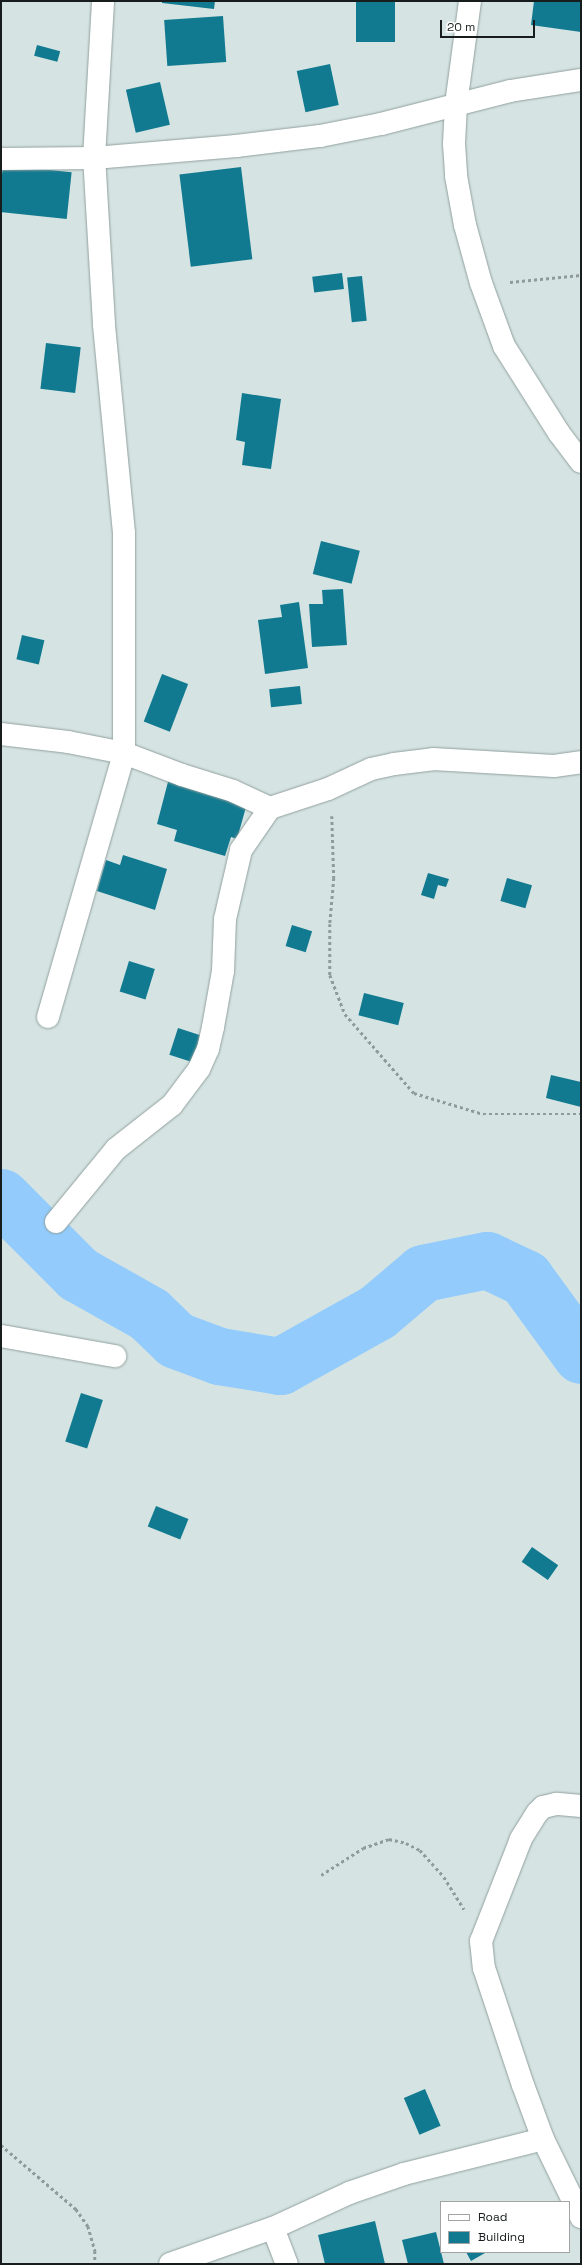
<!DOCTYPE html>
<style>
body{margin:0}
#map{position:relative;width:582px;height:2265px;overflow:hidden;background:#d5e4e2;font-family:"Space Grotesk",sans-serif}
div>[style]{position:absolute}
.river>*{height:57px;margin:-28.5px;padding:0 28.5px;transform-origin:28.5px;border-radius:28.5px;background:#92cbfc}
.building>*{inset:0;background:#127a90;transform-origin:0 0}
.path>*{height:2.5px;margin-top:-1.25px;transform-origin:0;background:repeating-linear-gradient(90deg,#8f9b9a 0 3px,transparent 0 6px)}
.roads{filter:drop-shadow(0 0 1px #91a09e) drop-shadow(0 0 1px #91a09e)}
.street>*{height:22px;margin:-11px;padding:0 11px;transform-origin:11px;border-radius:11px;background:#fff}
span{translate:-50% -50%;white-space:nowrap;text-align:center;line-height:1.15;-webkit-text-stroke:3px #fff;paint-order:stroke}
.frame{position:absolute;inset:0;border:2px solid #171c1c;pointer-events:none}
.legend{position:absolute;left:440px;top:2201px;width:130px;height:52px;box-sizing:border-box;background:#fff;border:1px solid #a2a4a4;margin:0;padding:5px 7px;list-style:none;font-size:12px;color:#171c1c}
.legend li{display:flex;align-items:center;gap:8px;height:20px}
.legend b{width:20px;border:1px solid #a2a4a4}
.scale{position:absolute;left:440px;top:20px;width:95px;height:18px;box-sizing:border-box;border:2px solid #171c1c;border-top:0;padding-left:5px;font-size:12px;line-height:14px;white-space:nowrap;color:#171c1c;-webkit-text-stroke:3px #fff;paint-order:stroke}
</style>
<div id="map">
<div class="river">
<i style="left:1px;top:1197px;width:109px;rotate:45deg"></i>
<i style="left:78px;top:1274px;width:81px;rotate:29.4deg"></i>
<i style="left:149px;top:1314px;width:37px;rotate:44deg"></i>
<i style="left:176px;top:1340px;width:46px;rotate:20.4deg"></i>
<i style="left:219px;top:1356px;width:62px;rotate:9.3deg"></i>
<i style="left:280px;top:1366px;width:111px;rotate:-29.1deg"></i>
<i style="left:377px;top:1312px;width:60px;rotate:-40.3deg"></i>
<i style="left:423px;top:1273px;width:65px;rotate:-11.5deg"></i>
<i style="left:487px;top:1260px;width:42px;rotate:25.3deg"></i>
<i style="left:525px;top:1278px;width:95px;rotate:54deg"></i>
</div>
<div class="building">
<i style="clip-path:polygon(162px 1px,215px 1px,214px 9px,162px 3px)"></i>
<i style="left:356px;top:1px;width:39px;height:41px"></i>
<i style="clip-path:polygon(534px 1px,581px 1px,581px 32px,531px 25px)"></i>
<i style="left:223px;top:16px;width:46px;height:59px;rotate:86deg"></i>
<i style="left:37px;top:45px;width:24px;height:11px;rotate:15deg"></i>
<i style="left:330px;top:64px;width:42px;height:34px;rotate:78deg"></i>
<i style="left:160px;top:82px;width:44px;height:35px;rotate:77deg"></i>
<i style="left:3px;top:165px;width:69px;height:47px;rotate:6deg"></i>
<i style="left:241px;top:167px;width:93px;height:62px;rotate:83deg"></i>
<i style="left:342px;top:273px;width:16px;height:30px;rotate:83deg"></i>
<i style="left:362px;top:276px;width:45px;height:15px;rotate:84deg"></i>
<i style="left:46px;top:343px;width:35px;height:46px;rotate:7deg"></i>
<i style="clip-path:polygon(242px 393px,281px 399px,271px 469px,242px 465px,245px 442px,236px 440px)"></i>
<i style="left:321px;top:541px;width:40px;height:34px;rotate:14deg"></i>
<i style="clip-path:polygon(343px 589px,347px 645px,312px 647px,309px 604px,323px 604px,322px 590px)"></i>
<i style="clip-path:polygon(299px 602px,308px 668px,265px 674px,258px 620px,282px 617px,280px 605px)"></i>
<i style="left:22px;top:635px;width:23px;height:25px;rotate:13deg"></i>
<i style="left:162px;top:674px;width:28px;height:51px;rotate:21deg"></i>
<i style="left:300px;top:686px;width:18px;height:31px;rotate:84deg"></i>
<i style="clip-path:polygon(169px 778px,248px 800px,237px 839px,231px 837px,225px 856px,174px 841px,177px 830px,157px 824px)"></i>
<i style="clip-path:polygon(123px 855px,167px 869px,155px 910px,97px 891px,106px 860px,120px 865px)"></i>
<i style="clip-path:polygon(428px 873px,449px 879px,446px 887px,438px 885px,434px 899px,421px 895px)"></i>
<i style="left:507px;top:878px;width:26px;height:24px;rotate:16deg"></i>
<i style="left:292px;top:925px;width:21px;height:22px;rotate:17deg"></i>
<i style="left:129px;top:961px;width:27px;height:32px;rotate:17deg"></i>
<i style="left:364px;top:993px;width:41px;height:23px;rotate:14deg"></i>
<i style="left:178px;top:1028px;width:26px;height:28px;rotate:18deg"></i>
<i style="clip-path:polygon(551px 1075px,581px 1082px,581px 1107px,546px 1098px)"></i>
<i style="left:81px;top:1393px;width:23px;height:51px;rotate:18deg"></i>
<i style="left:156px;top:1506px;width:35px;height:22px;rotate:22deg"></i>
<i style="left:532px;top:1547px;width:32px;height:18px;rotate:35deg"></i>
<i style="left:425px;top:2089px;width:40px;height:23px;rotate:67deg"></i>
<i style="clip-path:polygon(375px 2221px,385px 2264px,325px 2264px,318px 2235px)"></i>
<i style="clip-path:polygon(436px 2232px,444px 2264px,408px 2264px,402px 2240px)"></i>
<i style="clip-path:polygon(466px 2252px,485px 2252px,485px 2253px,471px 2261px)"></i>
</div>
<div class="path">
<i style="left:510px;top:282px;width:71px;rotate:-5.6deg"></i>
<i style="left:332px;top:816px;width:62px;rotate:88.2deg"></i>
<i style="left:334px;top:878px;width:46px;rotate:95deg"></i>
<i style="left:330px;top:924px;width:51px;rotate:90deg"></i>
<i style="left:330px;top:975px;width:42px;rotate:69deg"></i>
<i style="left:345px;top:1014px;width:105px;rotate:48.9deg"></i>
<i style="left:414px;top:1093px;width:72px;rotate:16.9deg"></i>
<i style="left:483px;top:1114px;width:98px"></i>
<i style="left:321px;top:1875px;width:50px;rotate:-32.7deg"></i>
<i style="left:363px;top:1848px;width:28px;rotate:-19deg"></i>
<i style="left:389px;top:1839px;width:17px;rotate:13deg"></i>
<i style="left:406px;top:1843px;width:16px;rotate:27deg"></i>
<i style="left:420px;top:1850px;width:36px;rotate:48deg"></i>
<i style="left:444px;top:1877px;width:38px;rotate:58deg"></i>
<i style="left:1px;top:2145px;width:99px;rotate:40.5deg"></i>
<i style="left:76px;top:2209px;width:21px;rotate:55deg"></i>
<i style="left:88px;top:2226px;width:26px;rotate:74deg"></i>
<i style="left:95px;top:2251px;width:13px;rotate:90deg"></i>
</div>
<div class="roads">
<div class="street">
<i style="left:470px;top:1px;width:105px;rotate:97.7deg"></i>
<i style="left:456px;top:105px;width:39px;rotate:93deg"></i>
<i style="left:454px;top:144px;width:32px;rotate:86deg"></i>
<i style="left:456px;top:176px;width:50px;rotate:79.6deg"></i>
<i style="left:465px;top:225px;width:60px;rotate:74.6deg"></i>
<i style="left:481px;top:283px;width:67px;rotate:69.9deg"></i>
<i style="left:504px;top:346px;width:103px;rotate:57.7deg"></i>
<i style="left:559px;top:433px;width:36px;rotate:53deg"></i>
<i style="left:1px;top:159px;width:93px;rotate:-0.6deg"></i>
<i style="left:94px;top:158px;width:143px;rotate:-4.8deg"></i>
<i style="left:236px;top:146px;width:85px;rotate:-6.8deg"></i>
<i style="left:320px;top:136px;width:62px;rotate:-11.1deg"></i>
<i style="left:381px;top:124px;width:133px;rotate:-14.3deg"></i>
<i style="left:510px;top:91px;width:72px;rotate:-8.8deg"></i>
<i style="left:1px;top:734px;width:67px;rotate:6.8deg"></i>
<i style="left:68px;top:742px;width:57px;rotate:11.1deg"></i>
<i style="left:124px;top:753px;width:62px;rotate:20.8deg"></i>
<i style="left:182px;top:775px;width:53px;rotate:17.4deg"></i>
<i style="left:233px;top:791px;width:41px;rotate:24.7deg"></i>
<i style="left:48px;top:1017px;width:275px;rotate:-73.9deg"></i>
<i style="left:124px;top:753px;width:220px;rotate:-90deg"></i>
<i style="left:124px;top:533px;width:210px;rotate:-95.5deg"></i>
<i style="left:104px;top:324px;width:166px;rotate:-93.4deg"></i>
<i style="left:94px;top:158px;width:157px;rotate:-86.7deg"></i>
<i style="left:56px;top:1222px;width:94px;rotate:-50.6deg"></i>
<i style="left:116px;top:1149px;width:71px;rotate:-38.2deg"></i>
<i style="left:172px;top:1105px;width:45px;rotate:-53.1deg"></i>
<i style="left:199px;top:1069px;width:22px;rotate:-66deg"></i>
<i style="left:208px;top:1049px;width:23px;rotate:-77deg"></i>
<i style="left:213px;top:1027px;width:57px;rotate:-79.9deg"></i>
<i style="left:223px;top:971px;width:52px;rotate:-87.8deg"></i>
<i style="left:225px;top:919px;width:71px;rotate:-76.9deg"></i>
<i style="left:241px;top:850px;width:51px;rotate:-55.4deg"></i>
<i style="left:270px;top:808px;width:61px;rotate:-18.1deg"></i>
<i style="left:328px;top:789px;width:47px;rotate:-24.9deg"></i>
<i style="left:371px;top:769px;width:24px;rotate:-12deg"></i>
<i style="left:394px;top:764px;width:39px;rotate:-7deg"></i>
<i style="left:433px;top:759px;width:121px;rotate:3.3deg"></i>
<i style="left:554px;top:766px;width:27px;rotate:-8deg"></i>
<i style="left:1px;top:1336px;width:116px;rotate:10deg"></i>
<i style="left:581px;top:1806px;width:25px;rotate:-175deg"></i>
<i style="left:556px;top:1804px;width:13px;rotate:167deg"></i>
<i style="left:543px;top:1807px;width:8px;rotate:135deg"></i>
<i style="left:537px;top:1813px;width:31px;rotate:122deg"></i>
<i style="left:521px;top:1839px;width:110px;rotate:111.4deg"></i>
<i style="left:481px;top:1941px;width:27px;rotate:84deg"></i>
<i style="left:484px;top:1968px;width:123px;rotate:71.6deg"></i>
<i style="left:523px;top:2085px;width:58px;rotate:69.7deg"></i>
<i style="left:543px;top:2139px;width:87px;rotate:64deg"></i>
<i style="left:273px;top:2228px;width:39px;rotate:69deg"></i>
<i style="left:170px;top:2264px;width:109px;rotate:-19.3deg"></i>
<i style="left:273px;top:2228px;width:84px;rotate:-24.7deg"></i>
<i style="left:349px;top:2193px;width:58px;rotate:-19.1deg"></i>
<i style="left:404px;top:2174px;width:143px;rotate:-14.1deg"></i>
</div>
</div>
<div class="frame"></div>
<ul class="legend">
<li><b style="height:5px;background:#fff"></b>Road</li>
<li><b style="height:11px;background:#127a90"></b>Building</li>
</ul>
<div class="scale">20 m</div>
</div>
